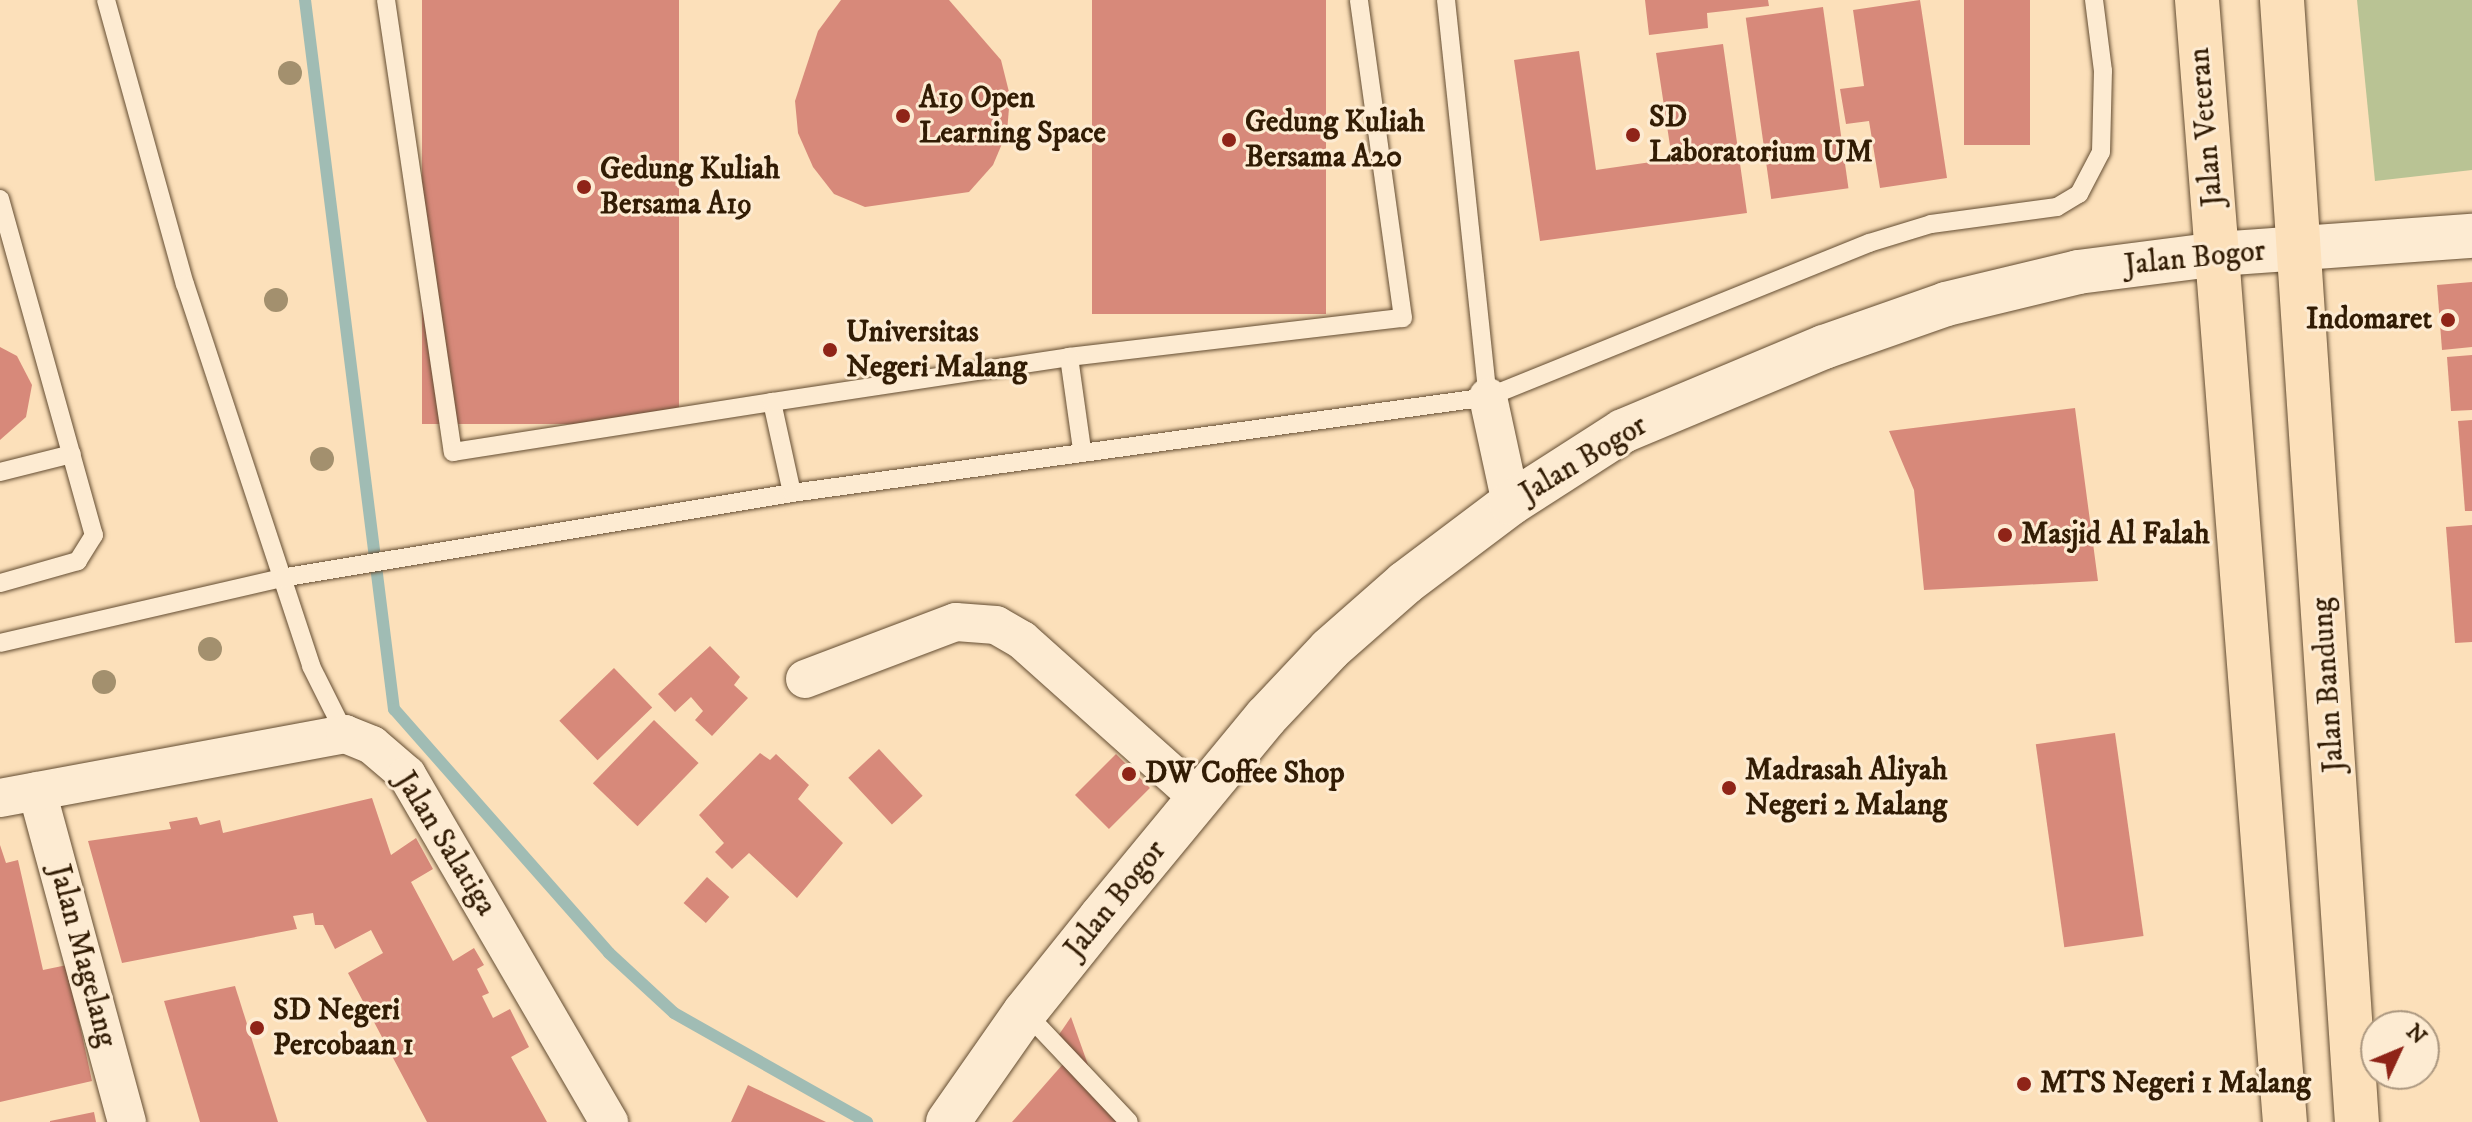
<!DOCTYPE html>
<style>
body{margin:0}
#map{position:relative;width:2472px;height:1122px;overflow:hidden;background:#fce0ba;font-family:"IM FELL DW Pica",serif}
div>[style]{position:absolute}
.green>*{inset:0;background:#b9c394}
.stream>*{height:12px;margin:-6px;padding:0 6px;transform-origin:6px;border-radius:6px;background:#a0bcb4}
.building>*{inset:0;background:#d7897a;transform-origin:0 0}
.roads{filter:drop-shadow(0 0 2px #644d32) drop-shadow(0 0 2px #644d32)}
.lane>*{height:18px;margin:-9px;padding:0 9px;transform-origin:9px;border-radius:9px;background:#fdebd2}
.street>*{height:38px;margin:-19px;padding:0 19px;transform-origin:19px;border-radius:19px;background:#fdebd2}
.secondary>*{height:44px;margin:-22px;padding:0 22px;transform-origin:22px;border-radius:22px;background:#fdebd2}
.primary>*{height:44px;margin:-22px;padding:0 22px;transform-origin:22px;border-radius:22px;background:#fce0ba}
.trees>*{width:24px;height:24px;margin:-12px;border-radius:50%;background:#a3906e}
.dots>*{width:22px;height:22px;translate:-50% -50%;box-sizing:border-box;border:4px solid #fdebd2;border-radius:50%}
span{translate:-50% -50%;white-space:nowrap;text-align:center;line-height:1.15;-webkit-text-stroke:6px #fdebd2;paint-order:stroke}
.poi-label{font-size:30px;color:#321c04;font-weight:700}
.left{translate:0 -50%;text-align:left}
.right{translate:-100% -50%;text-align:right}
.street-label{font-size:30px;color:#321c04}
.north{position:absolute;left:2360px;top:1010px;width:80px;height:80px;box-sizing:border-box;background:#fdebd2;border:2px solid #ac9880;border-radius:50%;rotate:46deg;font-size:22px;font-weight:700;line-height:32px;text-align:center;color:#321c04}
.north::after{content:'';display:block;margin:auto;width:28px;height:36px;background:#8f2418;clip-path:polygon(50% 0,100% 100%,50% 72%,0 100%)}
</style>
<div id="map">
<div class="green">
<i style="clip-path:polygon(2357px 0,2472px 0,2472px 170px,2375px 181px)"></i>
</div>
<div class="stream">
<i style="left:305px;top:0;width:715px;rotate:82.85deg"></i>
<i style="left:394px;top:709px;width:325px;rotate:48.6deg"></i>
<i style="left:609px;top:953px;width:88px;rotate:42.7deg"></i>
<i style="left:674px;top:1013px;width:222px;rotate:29.5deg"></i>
</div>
<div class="building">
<i style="left:422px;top:0;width:257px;height:424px"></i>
<i style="clip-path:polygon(841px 0,949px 0,1001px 60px,1010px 96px,1007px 132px,993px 165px,969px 192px,865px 207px,834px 194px,813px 167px,798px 133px,795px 101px,818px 31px)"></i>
<i style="left:1092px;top:0;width:234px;height:314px"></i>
<i style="clip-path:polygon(1645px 0,1768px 0,1769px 6px,1707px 13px,1708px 28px,1649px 35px)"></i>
<i style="clip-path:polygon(1920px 0,1947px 178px,1880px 188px,1869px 121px,1846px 124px,1840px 89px,1864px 86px,1853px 10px)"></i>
<i style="left:1964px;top:0;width:66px;height:145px"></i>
<i style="left:1823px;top:7px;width:183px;height:78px;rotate:82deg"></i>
<i style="clip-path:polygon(1723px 44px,1747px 213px,1540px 241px,1514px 60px,1579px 51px,1596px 170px,1672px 159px,1656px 53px)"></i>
<i style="clip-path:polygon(2472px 282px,2472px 347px,2442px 350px,2437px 285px)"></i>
<i style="clip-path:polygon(0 347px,17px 356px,32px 385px,26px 417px,0 440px)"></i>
<i style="clip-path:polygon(2472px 355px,2472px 410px,2451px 411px,2447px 357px)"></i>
<i style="clip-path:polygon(2075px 408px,2098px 581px,1924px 590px,1914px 490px,1889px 431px)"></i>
<i style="clip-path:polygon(2472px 420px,2472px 511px,2465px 511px,2458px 421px)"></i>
<i style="clip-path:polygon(2472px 525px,2472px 642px,2455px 643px,2446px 527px)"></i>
<i style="clip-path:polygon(710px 646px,740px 677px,734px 685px,748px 698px,712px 736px,695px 720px,703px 711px,691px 697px,675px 712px,658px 694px)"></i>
<i style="left:614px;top:668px;width:55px;height:76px;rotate:46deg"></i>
<i style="left:654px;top:720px;width:62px;height:88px;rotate:44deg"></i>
<i style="left:2115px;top:733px;width:205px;height:80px;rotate:82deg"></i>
<i style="left:879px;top:749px;width:64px;height:42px;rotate:47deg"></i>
<i style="clip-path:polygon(760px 753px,770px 760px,776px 754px,809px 785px,798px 799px,843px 843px,797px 898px,749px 853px,732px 869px,715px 852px,724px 843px,699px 815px)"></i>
<i style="left:1116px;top:754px;width:48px;height:58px;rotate:45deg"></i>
<i style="clip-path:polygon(372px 798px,391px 855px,416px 838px,433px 869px,411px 882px,453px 961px,474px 948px,484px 965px,477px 969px,489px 993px,482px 996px,493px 1018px,510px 1009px,529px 1047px,511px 1057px,547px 1122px,427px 1122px,348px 973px,383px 953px,371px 930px,335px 949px,323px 925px,315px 925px,313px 913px,293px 916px,297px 929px,122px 963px,88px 841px,171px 829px,169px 822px,197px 817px,200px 825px,220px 820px,223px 833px)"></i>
<i style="clip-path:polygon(0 845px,6px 863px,18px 860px,43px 970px,67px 965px,92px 1081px,0 1102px)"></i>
<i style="left:707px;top:877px;width:30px;height:35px;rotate:42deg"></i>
<i style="clip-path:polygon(235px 986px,278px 1122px,200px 1122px,164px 1001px)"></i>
<i style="clip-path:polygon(1071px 1017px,1092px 1076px,1056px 1039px)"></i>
<i style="clip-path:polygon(1063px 1064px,1120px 1122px,1012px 1122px)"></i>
<i style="clip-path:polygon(748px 1085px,826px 1122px,731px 1122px)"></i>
<i style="clip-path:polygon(94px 1112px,96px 1122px,50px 1122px,50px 1121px)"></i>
</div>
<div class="roads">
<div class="lane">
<i style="left:106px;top:0;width:295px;rotate:74.5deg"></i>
<i style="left:185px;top:284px;width:402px;rotate:71.7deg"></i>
<i style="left:311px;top:666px;width:76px;rotate:63.4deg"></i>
<i style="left:386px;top:0;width:457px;rotate:81.6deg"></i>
<i style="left:453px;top:452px;width:323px;rotate:-8.9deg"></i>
<i style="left:772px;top:402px;width:93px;rotate:77.6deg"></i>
<i style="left:1446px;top:0;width:399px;rotate:84deg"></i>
<i style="left:0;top:199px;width:349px;rotate:74.4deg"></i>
<i style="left:94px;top:535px;width:31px;rotate:122deg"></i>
<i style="left:78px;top:561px;width:81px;rotate:164.2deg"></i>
<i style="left:1069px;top:357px;width:336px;rotate:-6.7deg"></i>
<i style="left:1403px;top:318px;width:321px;rotate:-97.9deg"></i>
<i style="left:772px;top:402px;width:300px;rotate:-8.6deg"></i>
<i style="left:1069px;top:357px;width:94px;rotate:82deg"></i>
<i style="left:0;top:472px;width:74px;rotate:-14deg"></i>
<i style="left:0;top:643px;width:288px;rotate:-13deg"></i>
<i style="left:281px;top:578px;width:518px;rotate:-9.44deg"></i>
<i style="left:792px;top:493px;width:703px;rotate:-7.85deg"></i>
<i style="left:1488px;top:397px;width:411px;rotate:-22deg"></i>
<i style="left:1869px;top:243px;width:65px;rotate:-17deg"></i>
<i style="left:1931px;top:224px;width:127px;rotate:-7.7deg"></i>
<i style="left:2057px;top:207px;width:26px;rotate:-31deg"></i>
<i style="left:2079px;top:194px;width:47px;rotate:-62.4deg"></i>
<i style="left:2101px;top:152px;width:81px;rotate:-88.6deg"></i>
<i style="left:2103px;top:71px;width:72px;rotate:-97.2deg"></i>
<i style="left:1025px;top:1012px;width:151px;rotate:46.6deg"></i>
</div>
<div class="street">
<i style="left:1488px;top:397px;width:108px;rotate:77.8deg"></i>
<i style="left:805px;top:679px;width:161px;rotate:-20.7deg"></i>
<i style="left:956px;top:622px;width:40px;rotate:4.3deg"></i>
<i style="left:996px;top:625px;width:30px;rotate:30deg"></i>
<i style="left:1022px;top:640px;width:237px;rotate:41.8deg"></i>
<i style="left:37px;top:791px;width:343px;rotate:74.8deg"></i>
<i style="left:0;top:798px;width:351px;rotate:-10.5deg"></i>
<i style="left:345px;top:734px;width:29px;rotate:22deg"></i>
<i style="left:372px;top:745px;width:46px;rotate:40.6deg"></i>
<i style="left:407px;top:775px;width:402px;rotate:59.8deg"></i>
</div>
<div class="secondary">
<i style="left:948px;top:1122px;width:134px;rotate:-55deg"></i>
<i style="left:1025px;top:1012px;width:122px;rotate:-51.3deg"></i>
<i style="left:1101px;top:917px;width:259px;rotate:-50.5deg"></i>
<i style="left:1266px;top:717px;width:93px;rotate:-46.7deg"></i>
<i style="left:1330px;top:649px;width:100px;rotate:-41.3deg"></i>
<i style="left:1405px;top:583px;width:133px;rotate:-37deg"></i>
<i style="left:1511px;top:503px;width:133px;rotate:-32.7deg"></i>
<i style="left:1623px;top:431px;width:218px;rotate:-22.7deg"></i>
<i style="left:1824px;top:347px;width:129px;rotate:-19.4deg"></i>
<i style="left:1946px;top:304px;width:136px;rotate:-13.6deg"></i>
<i style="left:2078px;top:272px;width:141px;rotate:-7.3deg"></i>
<i style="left:2218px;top:254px;width:255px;rotate:-4.1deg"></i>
</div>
<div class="primary">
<i style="left:2197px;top:0;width:1125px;rotate:85.52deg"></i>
<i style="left:2282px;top:0;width:1125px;rotate:86.18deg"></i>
</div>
</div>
<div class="trees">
<i style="left:290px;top:73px"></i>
<i style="left:276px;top:300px"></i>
<i style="left:322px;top:459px"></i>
<i style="left:210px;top:649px"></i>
<i style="left:104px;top:682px"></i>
</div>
<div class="dots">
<i style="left:903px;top:116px;background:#8f2418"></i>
<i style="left:1633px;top:135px;background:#8f2418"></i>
<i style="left:1229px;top:140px;background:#8f2418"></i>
<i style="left:584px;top:187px;background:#8f2418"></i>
<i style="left:2448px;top:320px;background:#8f2418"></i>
<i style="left:830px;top:350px;background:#8f2418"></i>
<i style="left:2005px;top:535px;background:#8f2418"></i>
<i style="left:1129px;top:774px;background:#8f2418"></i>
<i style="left:1729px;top:788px;background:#8f2418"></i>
<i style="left:257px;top:1028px;background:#8f2418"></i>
<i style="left:2024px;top:1084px;background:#8f2418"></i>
</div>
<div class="poi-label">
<span class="left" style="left:919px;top:116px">A19 Open<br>Learning Space</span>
<span class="left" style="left:1649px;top:135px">SD<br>Laboratorium UM</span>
<span class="left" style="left:1245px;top:140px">Gedung Kuliah<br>Bersama A20</span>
<span class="left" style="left:600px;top:187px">Gedung Kuliah<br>Bersama A19</span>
<span class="right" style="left:2432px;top:320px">Indomaret</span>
<span class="left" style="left:846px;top:350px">Universitas<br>Negeri Malang</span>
<span class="left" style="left:2021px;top:535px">Masjid Al Falah</span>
<span class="left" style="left:1745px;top:788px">Madrasah Aliyah<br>Negeri 2 Malang</span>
<span class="left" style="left:1145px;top:774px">DW Coffee Shop</span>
<span class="left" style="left:273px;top:1028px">SD Negeri<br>Percobaan 1</span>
<span class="left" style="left:2040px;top:1084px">MTS Negeri 1 Malang</span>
</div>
<div class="street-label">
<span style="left:2207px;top:127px;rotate:-95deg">Jalan Veteran</span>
<span style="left:2195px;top:259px;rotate:-6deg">Jalan Bogor</span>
<span style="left:1584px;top:460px;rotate:-31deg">Jalan Bogor</span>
<span style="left:2329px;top:685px;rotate:-94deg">Jalan Bandung</span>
<span style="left:445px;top:844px;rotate:58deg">Jalan Salatiga</span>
<span style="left:1116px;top:900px;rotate:-51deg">Jalan Bogor</span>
<span style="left:82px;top:956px;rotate:75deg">Jalan Magelang</span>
</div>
<div class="north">N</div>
</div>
